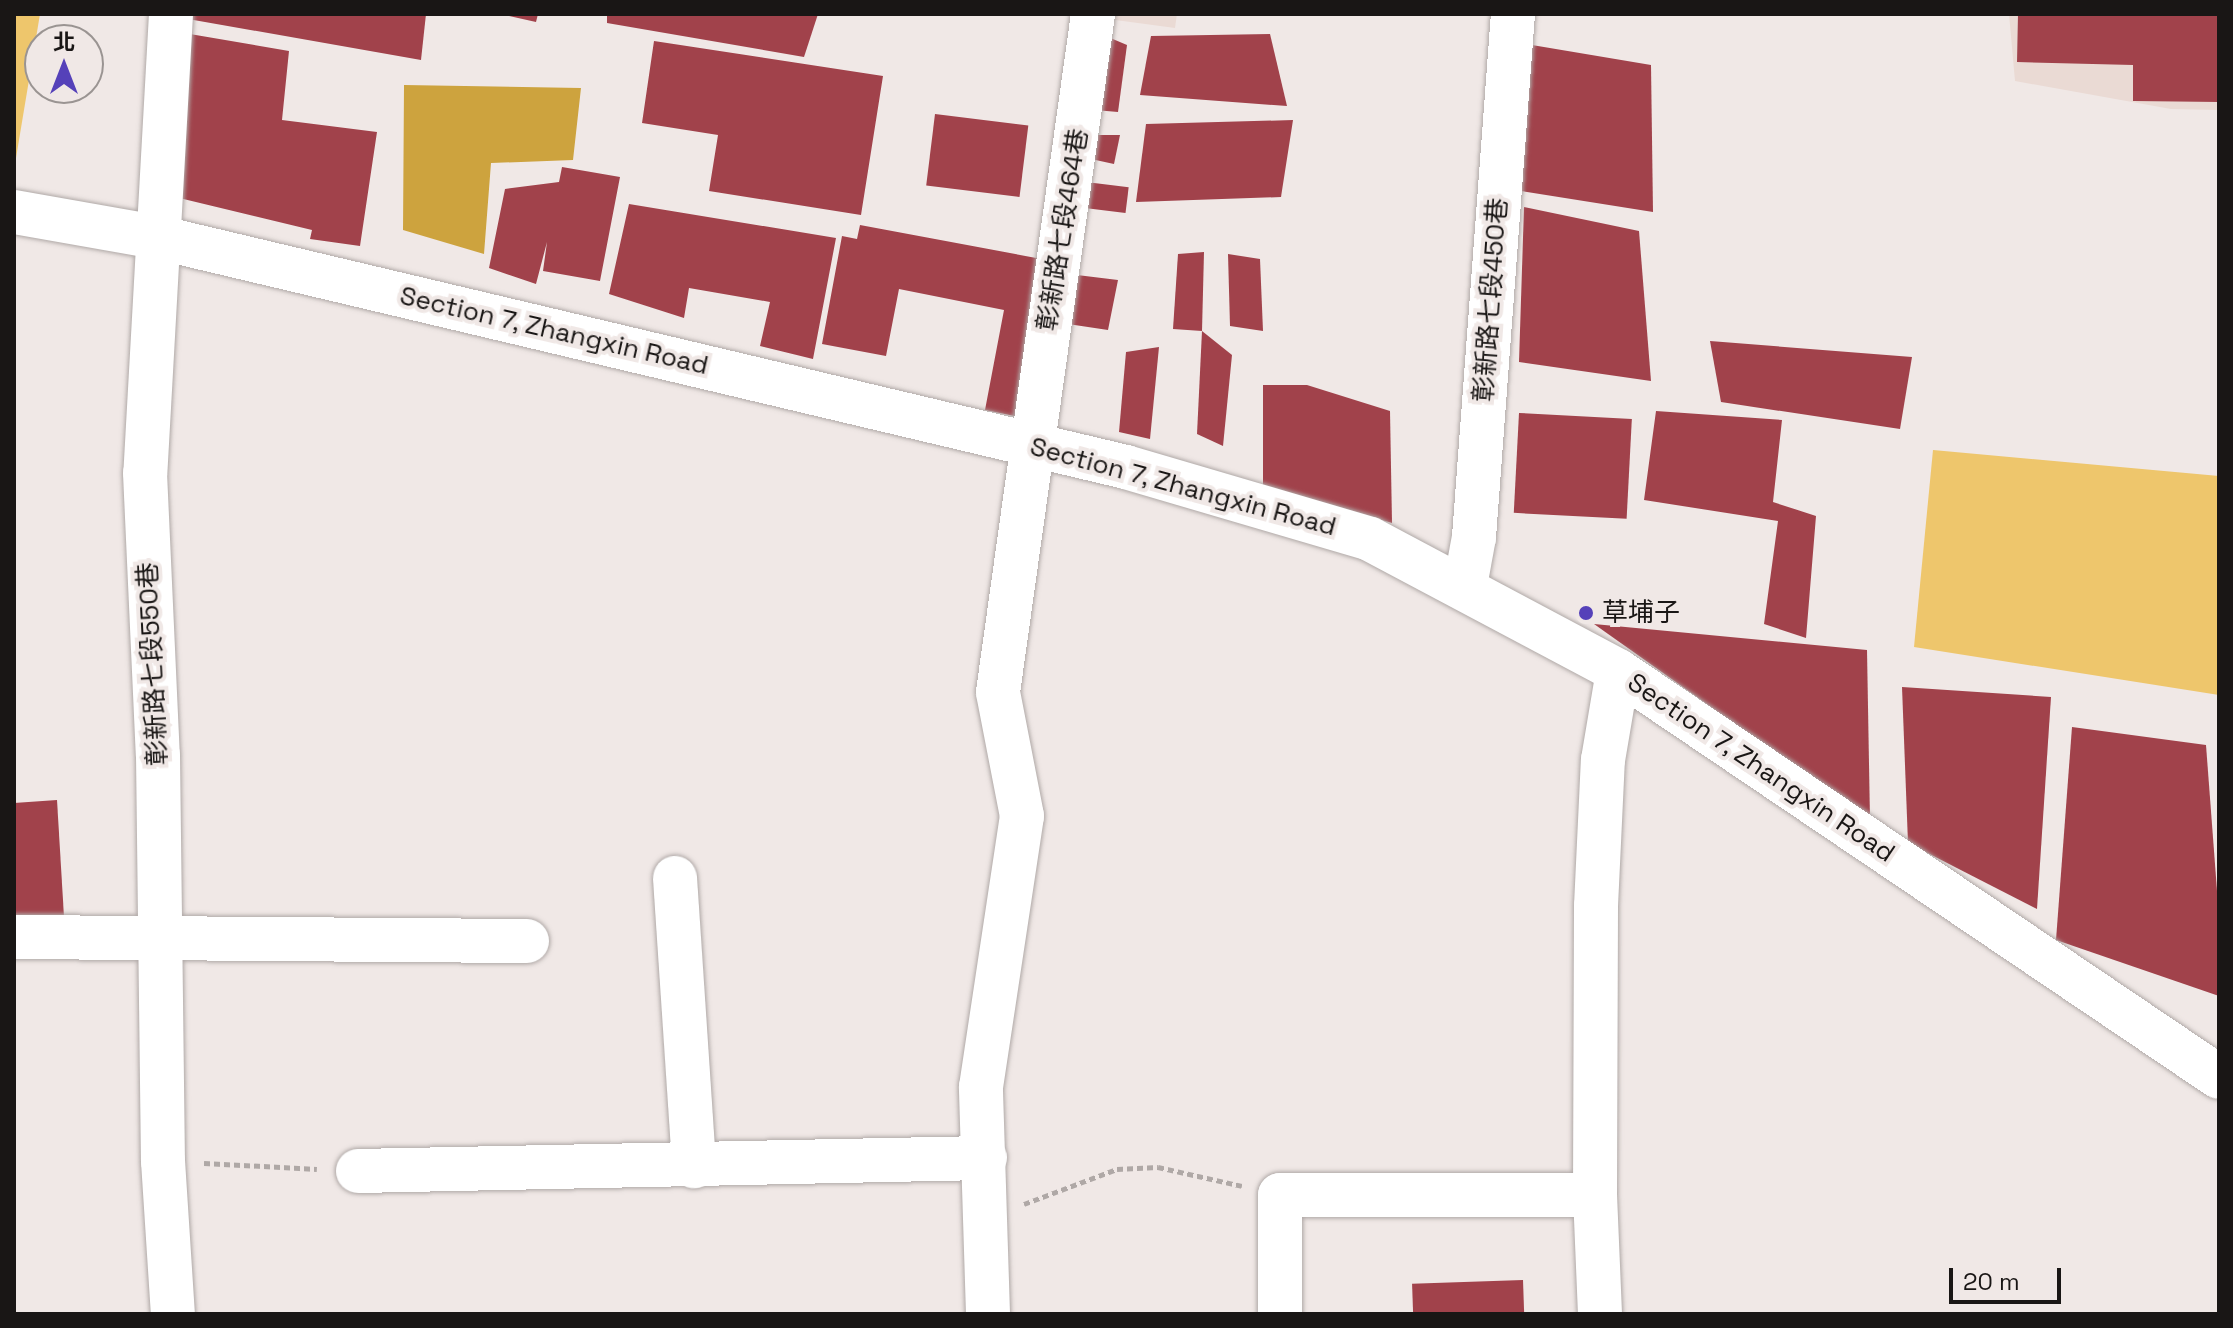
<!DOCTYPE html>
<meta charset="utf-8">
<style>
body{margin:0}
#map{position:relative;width:2233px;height:1328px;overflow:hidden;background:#f0e8e6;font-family:"Space Grotesk","Noto Sans TC",sans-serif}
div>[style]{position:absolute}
.built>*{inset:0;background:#eadad4}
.green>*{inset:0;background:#eec66c}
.forest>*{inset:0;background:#cda33e}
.building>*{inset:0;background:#a1424b;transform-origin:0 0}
.path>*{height:5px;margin-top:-2.5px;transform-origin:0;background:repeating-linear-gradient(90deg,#afa8a6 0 6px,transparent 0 10px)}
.roads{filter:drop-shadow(0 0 2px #b0a9a7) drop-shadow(0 0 2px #b0a9a7)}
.minor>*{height:44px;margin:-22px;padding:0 22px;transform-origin:22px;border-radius:22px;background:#fff}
.dots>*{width:22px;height:22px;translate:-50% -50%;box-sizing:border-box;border:4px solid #f0e8e6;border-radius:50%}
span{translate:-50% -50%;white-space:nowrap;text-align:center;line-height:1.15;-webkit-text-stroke:8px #f0e8e6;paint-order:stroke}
.street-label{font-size:26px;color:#191615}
.poi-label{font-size:26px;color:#191615}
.left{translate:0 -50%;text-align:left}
.frame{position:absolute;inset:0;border:16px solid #191615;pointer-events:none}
.north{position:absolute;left:24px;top:24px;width:80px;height:80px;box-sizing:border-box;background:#f0e8e6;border:2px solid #9a9492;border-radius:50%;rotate:0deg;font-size:22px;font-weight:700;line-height:32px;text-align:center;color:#191615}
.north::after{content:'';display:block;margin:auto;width:28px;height:36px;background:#5541b9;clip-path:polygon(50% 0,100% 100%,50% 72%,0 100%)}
.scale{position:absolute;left:1949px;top:1268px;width:112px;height:36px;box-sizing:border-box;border:4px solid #191615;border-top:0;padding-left:10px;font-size:24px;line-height:28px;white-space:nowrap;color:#191615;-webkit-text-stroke:6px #f0e8e6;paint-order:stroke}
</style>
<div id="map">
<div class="built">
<i style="clip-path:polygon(1108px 14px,1177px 14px,1175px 28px,1108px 19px)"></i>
<i style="clip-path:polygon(2009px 14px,2219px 14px,2219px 110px,2171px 109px,2015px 81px)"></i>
</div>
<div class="green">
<i style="clip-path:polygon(14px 14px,40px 14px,15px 164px,14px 163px)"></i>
<i style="clip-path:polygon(1933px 450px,2219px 476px,2219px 695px,1914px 647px)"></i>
</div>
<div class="forest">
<i style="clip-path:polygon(404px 85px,581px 88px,573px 160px,491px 163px,484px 254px,403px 230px)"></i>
</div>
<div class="building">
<i style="clip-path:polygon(188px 14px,426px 14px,421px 60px,188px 19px)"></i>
<i style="clip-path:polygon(500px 14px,538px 14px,536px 22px)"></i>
<i style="clip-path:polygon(607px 14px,818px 14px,804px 57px,607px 23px)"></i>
<i style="clip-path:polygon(2018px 14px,2219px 14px,2219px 102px,2133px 101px,2133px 65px,2017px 62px)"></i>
<i style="clip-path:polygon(184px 33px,289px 51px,282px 120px,377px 132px,360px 246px,310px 239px,312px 230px,171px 196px)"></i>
<i style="clip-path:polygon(1270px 34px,1287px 106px,1140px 95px,1151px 36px)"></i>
<i style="clip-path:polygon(1108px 37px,1127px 45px,1118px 112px,1095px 110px)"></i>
<i style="clip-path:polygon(654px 41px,883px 76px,861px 215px,709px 191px,718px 135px,642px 123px)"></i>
<i style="clip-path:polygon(1526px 44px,1651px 65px,1653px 212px,1521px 191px)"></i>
<i style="left:935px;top:114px;width:94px;height:72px;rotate:7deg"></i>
<i style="clip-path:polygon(1293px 120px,1281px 197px,1136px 202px,1146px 124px)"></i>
<i style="clip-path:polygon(1097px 135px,1120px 135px,1114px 164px,1091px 159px)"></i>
<i style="clip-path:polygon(562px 167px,620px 177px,600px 281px,543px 271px,547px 242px,536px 284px,489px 268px,505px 189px,559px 182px)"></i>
<i style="left:1086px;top:182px;width:43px;height:26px;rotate:7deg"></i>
<i style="clip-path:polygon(629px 204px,836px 238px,813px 359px,760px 346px,770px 302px,689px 288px,684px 318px,609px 294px)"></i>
<i style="clip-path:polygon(1524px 207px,1639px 231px,1651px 381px,1519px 362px)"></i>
<i style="clip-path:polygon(860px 225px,1079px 266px,1077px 275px,1118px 280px,1108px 330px,1068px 324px,1049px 423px,985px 410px,1004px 310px,899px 289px,886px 356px,822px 344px,842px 236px,857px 239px)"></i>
<i style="clip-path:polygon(1204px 252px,1202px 331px,1173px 329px,1178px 254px)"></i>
<i style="clip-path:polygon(1228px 254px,1260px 259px,1263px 331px,1230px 326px)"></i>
<i style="clip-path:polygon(1202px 331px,1232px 355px,1223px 446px,1197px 434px)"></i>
<i style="clip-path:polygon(1710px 341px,1912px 357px,1900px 429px,1721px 402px)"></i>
<i style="clip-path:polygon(1159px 347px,1150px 439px,1119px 432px,1126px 352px)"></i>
<i style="clip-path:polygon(1263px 385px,1307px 385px,1390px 411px,1392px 523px,1263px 486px)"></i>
<i style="clip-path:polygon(1656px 411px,1782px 420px,1773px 502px,1816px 516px,1806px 638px,1764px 624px,1778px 521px,1644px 500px)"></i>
<i style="left:1519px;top:413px;width:113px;height:100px;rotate:3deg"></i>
<i style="clip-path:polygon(1594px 624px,1867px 650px,1870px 820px)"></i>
<i style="clip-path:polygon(1902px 687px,2051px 697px,2037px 909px,1908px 843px)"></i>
<i style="clip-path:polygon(2072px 727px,2206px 745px,2219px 917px,2219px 996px,2056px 940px)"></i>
<i style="clip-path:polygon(57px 800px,64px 917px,14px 920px,14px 803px)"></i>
<i style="left:1523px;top:1280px;width:34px;height:111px;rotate:88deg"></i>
</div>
<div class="path">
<i style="left:204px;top:1163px;width:113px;rotate:3deg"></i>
<i style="left:1024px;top:1204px;width:99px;rotate:-20.6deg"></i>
<i style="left:1117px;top:1169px;width:41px;rotate:-2.8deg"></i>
<i style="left:1158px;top:1167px;width:86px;rotate:12.7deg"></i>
</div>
<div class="roads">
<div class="minor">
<i style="left:171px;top:14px;width:460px;rotate:93.2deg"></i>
<i style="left:145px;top:473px;width:282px;rotate:87.4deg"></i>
<i style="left:158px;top:755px;width:406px;rotate:89.3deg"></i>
<i style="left:163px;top:1161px;width:153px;rotate:86.3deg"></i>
<i style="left:14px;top:212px;width:149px;rotate:10deg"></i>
<i style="left:161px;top:238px;width:992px;rotate:13.35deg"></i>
<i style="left:1126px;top:467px;width:254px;rotate:16.4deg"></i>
<i style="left:1370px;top:539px;width:281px;rotate:28deg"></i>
<i style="left:1618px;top:671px;width:725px;rotate:34.04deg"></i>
<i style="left:1465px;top:586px;width:50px;rotate:-79.6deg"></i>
<i style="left:1474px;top:537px;width:524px;rotate:-85.74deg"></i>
<i style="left:675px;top:878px;width:289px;rotate:86.2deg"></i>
<i style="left:14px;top:937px;width:513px;rotate:0.45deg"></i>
<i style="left:358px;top:1171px;width:627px;rotate:-1.19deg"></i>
<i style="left:988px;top:1314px;width:227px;rotate:-91.8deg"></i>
<i style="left:981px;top:1087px;width:274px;rotate:-81.4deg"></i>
<i style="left:1022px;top:816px;width:126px;rotate:-101deg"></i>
<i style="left:998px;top:692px;width:685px;rotate:-82.02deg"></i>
<i style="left:1280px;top:1314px;width:119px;rotate:-90deg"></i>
<i style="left:1280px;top:1195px;width:315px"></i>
<i style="left:1600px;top:1314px;width:119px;rotate:-92.4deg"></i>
<i style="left:1595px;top:1195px;width:289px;rotate:-89.8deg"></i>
<i style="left:1596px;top:906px;width:146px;rotate:-87.3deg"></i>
<i style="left:1603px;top:760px;width:90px;rotate:-80.4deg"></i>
</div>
</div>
<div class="dots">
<i style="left:1586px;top:613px;background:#5541b9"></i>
</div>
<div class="street-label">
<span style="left:1063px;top:230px;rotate:-81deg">彰新路七段464巷</span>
<span style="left:1491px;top:300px;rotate:-86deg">彰新路七段450巷</span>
<span style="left:554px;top:331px;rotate:13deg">Section 7, Zhangxin Road</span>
<span style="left:1183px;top:487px;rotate:15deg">Section 7, Zhangxin Road</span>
<span style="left:153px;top:664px;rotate:-93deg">彰新路七段550巷</span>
<span style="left:1761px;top:768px;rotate:34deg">Section 7, Zhangxin Road</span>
</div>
<div class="poi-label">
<span class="left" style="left:1602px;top:613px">草埔子</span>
</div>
<div class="frame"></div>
<div class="north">北</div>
<div class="scale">20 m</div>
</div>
